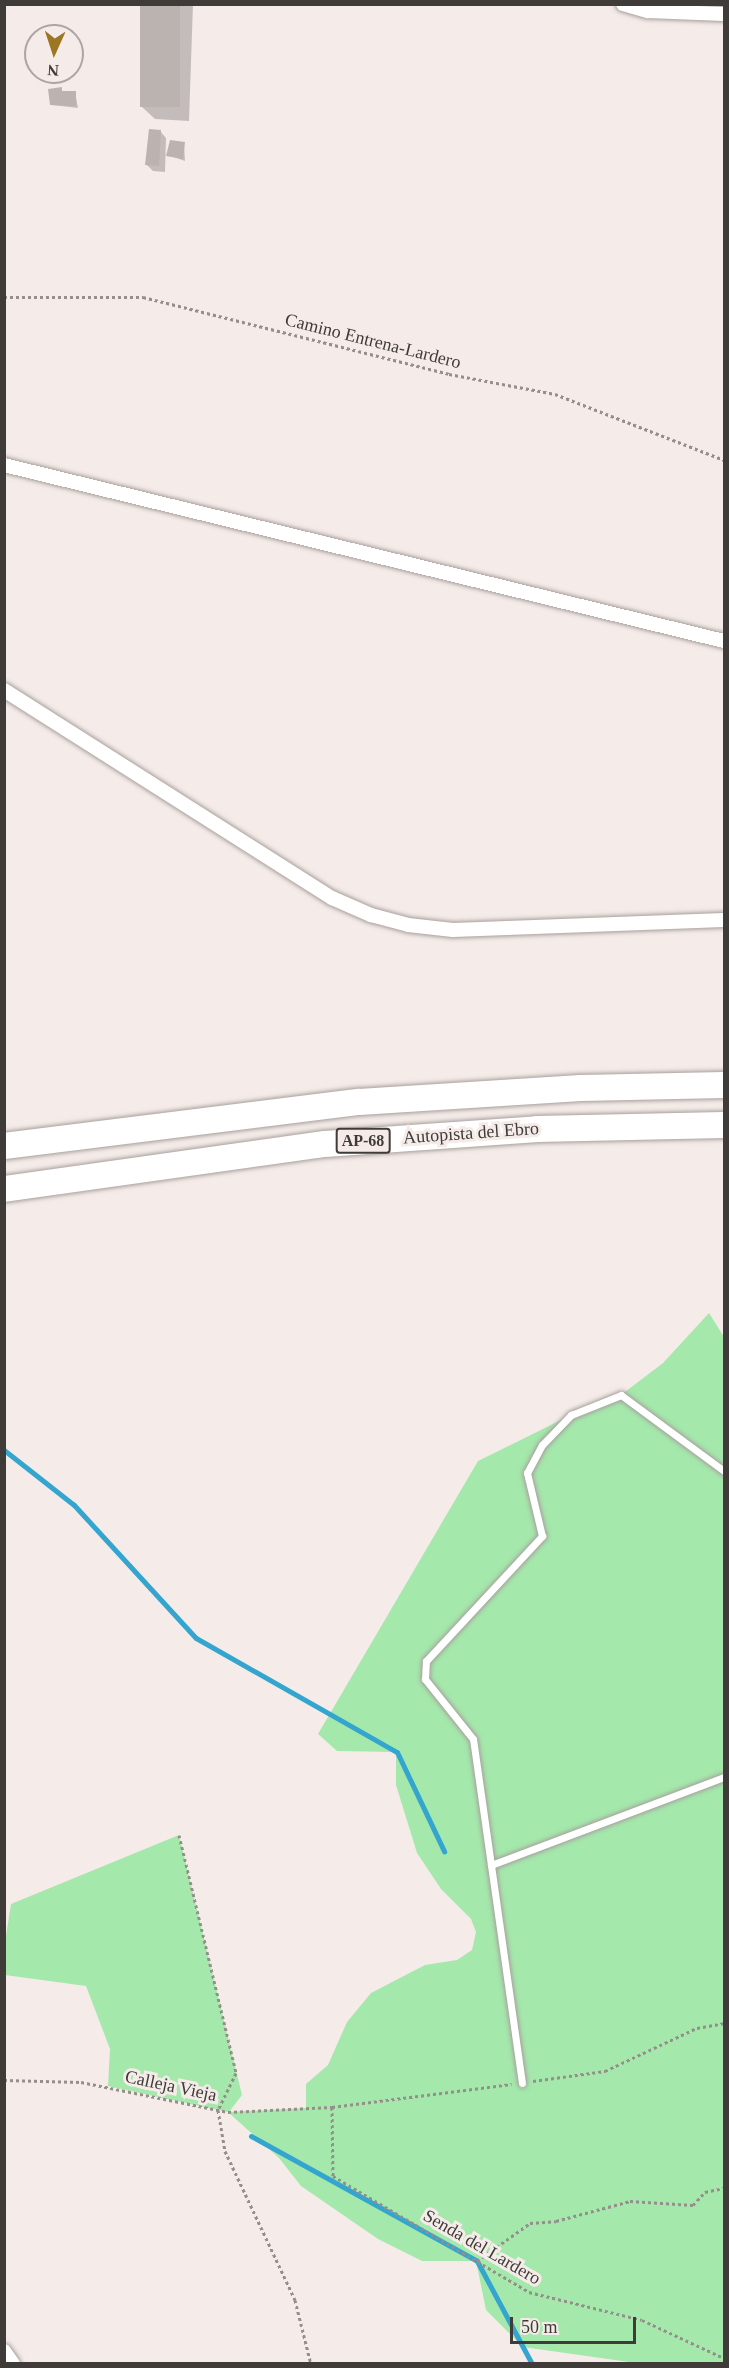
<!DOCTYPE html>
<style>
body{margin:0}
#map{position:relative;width:729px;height:2368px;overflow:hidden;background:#f5ece9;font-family:"Times New Roman",serif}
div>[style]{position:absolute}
.green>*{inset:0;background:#a4e8ac}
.shadow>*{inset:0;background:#0003}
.stream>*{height:5px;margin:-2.5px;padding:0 2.5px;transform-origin:2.5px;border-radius:2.5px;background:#34a5cf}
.building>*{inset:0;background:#bbb3af;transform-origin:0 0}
.path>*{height:3px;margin-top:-1.5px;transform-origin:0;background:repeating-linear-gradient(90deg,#958f8c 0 3px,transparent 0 6px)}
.roads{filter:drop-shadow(0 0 2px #a8a09d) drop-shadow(0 0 2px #a8a09d)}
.lane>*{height:7px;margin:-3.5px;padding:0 3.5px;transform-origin:3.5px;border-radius:3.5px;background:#fff}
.street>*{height:14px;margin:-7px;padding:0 7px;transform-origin:7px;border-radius:7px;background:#fff}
.highway>*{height:26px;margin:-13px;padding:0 13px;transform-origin:13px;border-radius:13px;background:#fff}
span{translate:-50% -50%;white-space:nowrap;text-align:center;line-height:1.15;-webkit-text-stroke:6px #f5ece9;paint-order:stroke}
.shield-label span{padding:2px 4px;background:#f5ece9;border:2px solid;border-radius:4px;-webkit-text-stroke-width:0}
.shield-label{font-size:16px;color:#3e3b39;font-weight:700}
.street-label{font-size:18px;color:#3e3b39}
.frame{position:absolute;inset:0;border:6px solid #3e3b39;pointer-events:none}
.north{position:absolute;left:24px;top:24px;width:60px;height:60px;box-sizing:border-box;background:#f5ece9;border:2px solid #aca5a3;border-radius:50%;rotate:183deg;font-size:16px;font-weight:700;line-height:24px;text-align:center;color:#3e3b39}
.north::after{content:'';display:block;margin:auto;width:21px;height:27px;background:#9c7723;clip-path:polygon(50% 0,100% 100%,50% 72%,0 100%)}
.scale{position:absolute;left:510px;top:2317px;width:126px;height:27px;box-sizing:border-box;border:3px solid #3e3b39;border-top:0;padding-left:8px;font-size:18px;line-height:21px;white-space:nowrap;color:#3e3b39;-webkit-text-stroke:4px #f5ece9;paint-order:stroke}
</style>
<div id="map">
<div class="green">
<i style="clip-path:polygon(709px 1313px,724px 1337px,724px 2363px,636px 2363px,523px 2347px,486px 2310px,476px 2261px,422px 2261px,378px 2239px,301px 2186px,279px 2158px,228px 2112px,108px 2086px,110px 2049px,86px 1986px,5px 1975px,5px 1942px,11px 1904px,179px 1835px,242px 2095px,229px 2112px,306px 2108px,306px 2084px,328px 2065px,347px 2022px,371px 1993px,425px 1965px,457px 1960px,472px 1950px,476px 1932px,471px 1919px,441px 1889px,417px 1853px,396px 1785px,396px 1752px,337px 1751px,318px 1734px,478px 1461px,571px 1415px,621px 1395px,663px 1363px)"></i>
</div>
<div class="shadow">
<i style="clip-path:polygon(141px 4px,193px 4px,189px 121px,155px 119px,141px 106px)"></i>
<i style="clip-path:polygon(75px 92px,78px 108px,52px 105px)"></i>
<i style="clip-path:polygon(160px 131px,166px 138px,165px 172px,153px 171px,146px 164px)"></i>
<i style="clip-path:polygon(184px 144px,185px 161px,168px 155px)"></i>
</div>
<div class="stream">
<i style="left:4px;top:1450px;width:89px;rotate:38.2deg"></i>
<i style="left:74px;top:1505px;width:180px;rotate:47.5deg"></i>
<i style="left:196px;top:1638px;width:231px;rotate:29.6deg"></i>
<i style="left:397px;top:1752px;width:110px;rotate:64.6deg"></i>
<i style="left:251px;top:2136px;width:258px;rotate:28.9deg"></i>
<i style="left:477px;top:2261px;width:117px;rotate:61.9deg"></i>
</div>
<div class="building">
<i style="left:140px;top:4px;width:40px;height:103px"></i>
<i style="clip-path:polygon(62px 87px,62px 91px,76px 91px,76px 106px,50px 105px,48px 89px)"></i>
<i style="clip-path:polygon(149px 129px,161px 130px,159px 166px,145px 165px)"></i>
<i style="clip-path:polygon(170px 140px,185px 142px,183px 159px,166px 156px)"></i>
</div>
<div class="path">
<i style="left:4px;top:297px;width:139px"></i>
<i style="left:143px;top:297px;width:316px;rotate:14.1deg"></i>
<i style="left:449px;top:374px;width:108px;rotate:10.7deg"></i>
<i style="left:555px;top:394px;width:181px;rotate:21.3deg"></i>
<i style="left:179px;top:1835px;width:245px;rotate:76.5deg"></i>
<i style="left:236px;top:2073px;width:41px;rotate:115.9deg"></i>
<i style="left:218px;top:2110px;width:42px;rotate:80.3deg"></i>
<i style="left:225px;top:2151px;width:165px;rotate:64.8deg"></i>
<i style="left:295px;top:2300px;width:66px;rotate:76deg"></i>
<i style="left:4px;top:2080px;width:77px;rotate:1.5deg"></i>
<i style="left:81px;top:2082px;width:150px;rotate:11.5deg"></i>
<i style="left:228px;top:2112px;width:104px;rotate:-2.8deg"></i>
<i style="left:332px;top:2107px;width:181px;rotate:-7.3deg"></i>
<i style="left:533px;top:2081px;width:73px;rotate:-7.9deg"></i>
<i style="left:605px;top:2071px;width:102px;rotate:-25.1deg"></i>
<i style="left:697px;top:2028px;width:27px;rotate:-10deg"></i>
<i style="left:332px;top:2107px;width:69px;rotate:89.2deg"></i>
<i style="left:333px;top:2176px;width:228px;rotate:30.6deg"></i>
<i style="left:529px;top:2292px;width:116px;rotate:13.9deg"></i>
<i style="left:642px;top:2320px;width:90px;rotate:24.9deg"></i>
<i style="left:477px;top:2261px;width:65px;rotate:-35.6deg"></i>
<i style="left:530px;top:2223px;width:26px;rotate:-4deg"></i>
<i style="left:556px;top:2221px;width:77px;rotate:-15.1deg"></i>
<i style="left:630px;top:2201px;width:63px;rotate:3.6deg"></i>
<i style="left:693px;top:2205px;width:18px;rotate:-47deg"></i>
<i style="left:705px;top:2192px;width:19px;rotate:-12deg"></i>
</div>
<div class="roads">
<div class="lane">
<i style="left:491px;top:1865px;width:249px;rotate:-20.7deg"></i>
<i style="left:522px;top:2083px;width:347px;rotate:-98.1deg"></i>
<i style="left:473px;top:1739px;width:77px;rotate:-128.7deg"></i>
<i style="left:425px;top:1679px;width:18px;rotate:-87deg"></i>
<i style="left:426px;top:1661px;width:171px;rotate:-47.1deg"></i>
<i style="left:542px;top:1536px;width:65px;rotate:-103.4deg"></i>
<i style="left:527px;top:1473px;width:32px;rotate:-62deg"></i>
<i style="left:542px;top:1445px;width:42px;rotate:-46deg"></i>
<i style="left:571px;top:1415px;width:54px;rotate:-21.8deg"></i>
<i style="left:621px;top:1395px;width:128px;rotate:36.4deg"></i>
</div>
<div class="street">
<i style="left:623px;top:4px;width:26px;rotate:16deg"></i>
<i style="left:648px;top:11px;width:76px;rotate:2.3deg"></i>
<i style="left:4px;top:465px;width:741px;rotate:13.74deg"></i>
<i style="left:4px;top:690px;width:388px;rotate:32.4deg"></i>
<i style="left:332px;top:898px;width:43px;rotate:23.6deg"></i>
<i style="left:371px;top:915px;width:38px;rotate:15deg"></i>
<i style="left:408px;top:925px;width:45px;rotate:6.3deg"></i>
<i style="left:453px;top:930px;width:271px;rotate:-2.1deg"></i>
<i style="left:4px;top:2351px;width:16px;rotate:55deg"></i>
</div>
<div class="highway">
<i style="left:4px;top:1146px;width:358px;rotate:-7.1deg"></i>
<i style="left:359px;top:1102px;width:222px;rotate:-3.6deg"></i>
<i style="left:581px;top:1088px;width:143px;rotate:-1.2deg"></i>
<i style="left:4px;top:1189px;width:324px;rotate:-8deg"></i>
<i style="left:325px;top:1144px;width:213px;rotate:-4deg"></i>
<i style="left:537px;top:1129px;width:187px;rotate:-1.2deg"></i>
</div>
</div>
<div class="shield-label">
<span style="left:363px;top:1141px">AP-68</span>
</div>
<div class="street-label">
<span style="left:373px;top:341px;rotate:14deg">Camino Entrena-Lardero</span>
<span style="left:471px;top:1133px;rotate:-4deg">Autopista del Ebro</span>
<span style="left:171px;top:2086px;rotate:12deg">Calleja Vieja</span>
<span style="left:482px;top:2247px;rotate:30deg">Senda del Lardero</span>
</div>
<div class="frame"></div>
<div class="north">N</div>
<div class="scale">50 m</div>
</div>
